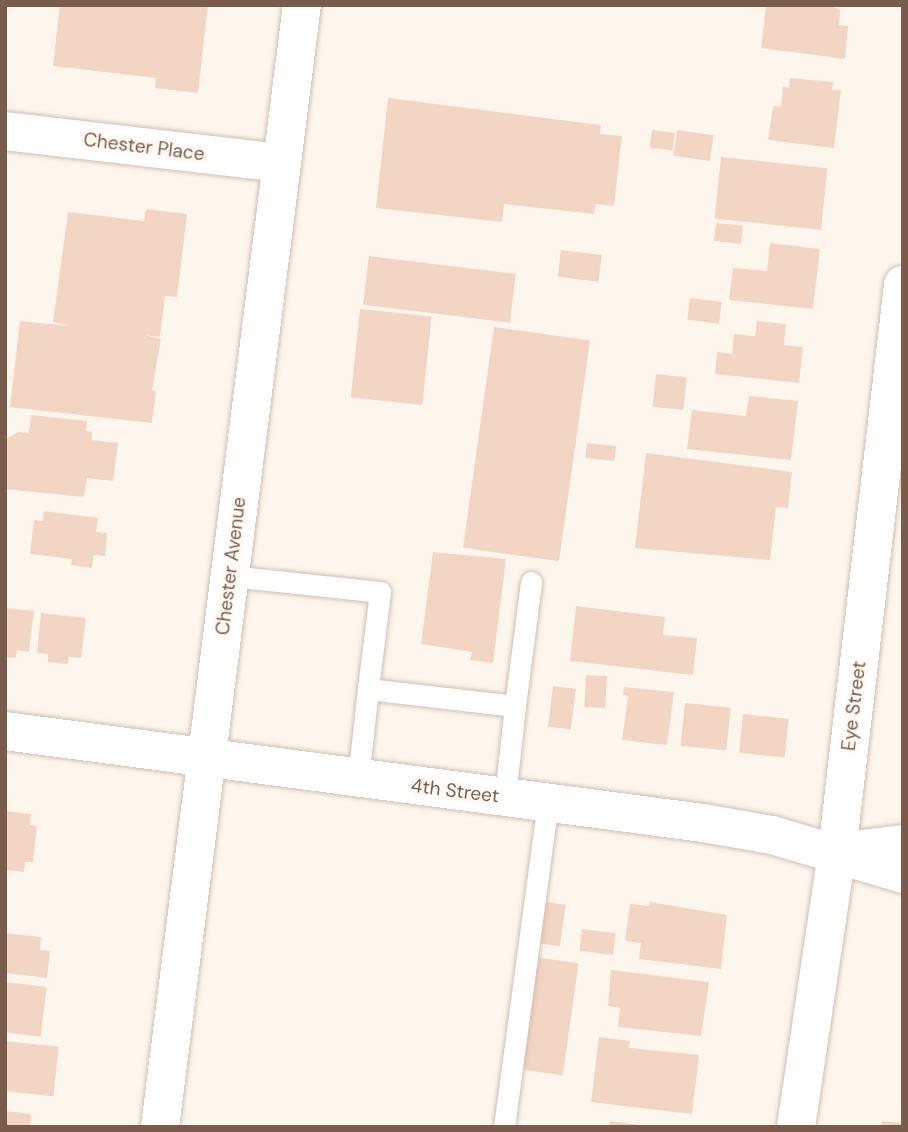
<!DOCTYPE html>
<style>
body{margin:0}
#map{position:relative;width:908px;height:1132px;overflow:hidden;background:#fdf6ec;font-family:"DM Sans",sans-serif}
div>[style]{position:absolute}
.building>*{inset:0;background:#f3d5c3;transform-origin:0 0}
.roads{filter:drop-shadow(0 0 2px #d1beb0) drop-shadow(0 0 2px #d1beb0)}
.service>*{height:21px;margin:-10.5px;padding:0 10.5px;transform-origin:10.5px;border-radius:10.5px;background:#fff}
.minor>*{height:38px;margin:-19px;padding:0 19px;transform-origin:19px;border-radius:19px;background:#fff}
.tertiary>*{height:38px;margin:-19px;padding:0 19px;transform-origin:19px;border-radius:19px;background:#fff}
.secondary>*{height:38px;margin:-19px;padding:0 19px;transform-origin:19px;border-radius:19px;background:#fff}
span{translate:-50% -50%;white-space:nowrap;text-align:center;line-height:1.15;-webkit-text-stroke:7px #fffaf3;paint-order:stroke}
.street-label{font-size:19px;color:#7a5c4d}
.frame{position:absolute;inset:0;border:7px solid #7a5c4d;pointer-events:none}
</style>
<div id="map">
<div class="building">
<i style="clip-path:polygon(60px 5px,208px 5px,198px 93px,155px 88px,156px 78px,53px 66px)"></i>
<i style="clip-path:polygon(766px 5px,830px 5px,840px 10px,839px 25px,848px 26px,845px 59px,761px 48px)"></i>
<i style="clip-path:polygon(790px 78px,833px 82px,832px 90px,841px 90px,834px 148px,768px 140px,773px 106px,781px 107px,783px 87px,789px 88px)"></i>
<i style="clip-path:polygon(388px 98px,601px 125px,600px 134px,622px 136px,614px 206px,596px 204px,594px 214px,504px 204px,502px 222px,376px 208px)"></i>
<i style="left:652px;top:130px;width:23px;height:18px;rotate:7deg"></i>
<i style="left:677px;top:130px;width:37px;height:26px;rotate:8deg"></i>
<i style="left:721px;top:157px;width:107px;height:62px;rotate:6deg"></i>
<i style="clip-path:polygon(146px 209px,187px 214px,177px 297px,165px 296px,160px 337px,144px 335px,161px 339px,152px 390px,156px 391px,152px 423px,10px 407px,20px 321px,70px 326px,53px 322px,68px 212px,144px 221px)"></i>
<i style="left:716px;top:223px;width:27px;height:18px;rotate:6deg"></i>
<i style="clip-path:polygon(770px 243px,820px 249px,813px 309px,729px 300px,733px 268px,767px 271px)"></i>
<i style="left:561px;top:250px;width:41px;height:27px;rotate:7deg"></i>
<i style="left:369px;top:256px;width:148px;height:49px;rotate:7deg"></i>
<i style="left:690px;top:298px;width:32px;height:22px;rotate:7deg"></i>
<i style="left:360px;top:309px;width:72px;height:89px;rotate:6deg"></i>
<i style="clip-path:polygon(757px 321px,786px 324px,784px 345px,803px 347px,799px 383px,715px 374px,717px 352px,732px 354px,734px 334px,755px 336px)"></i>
<i style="left:494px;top:327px;width:97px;height:223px;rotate:8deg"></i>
<i style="left:656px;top:374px;width:31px;height:33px;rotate:6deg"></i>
<i style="clip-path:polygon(749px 396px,798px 401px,791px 460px,687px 449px,692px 410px,746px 416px)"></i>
<i style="clip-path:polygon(31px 415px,87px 421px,86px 431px,92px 432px,92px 440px,118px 443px,113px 481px,87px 478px,84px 497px,5px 489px,5px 440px,18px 432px,29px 433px)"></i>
<i style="left:587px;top:443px;width:29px;height:15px;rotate:6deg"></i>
<i style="clip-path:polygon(646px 453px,792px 472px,788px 508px,776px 507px,770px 560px,635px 548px)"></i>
<i style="clip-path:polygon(44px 511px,98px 518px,96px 532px,107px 533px,105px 556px,94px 555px,92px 568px,71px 565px,72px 559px,30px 554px,34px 520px,43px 521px)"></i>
<i style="clip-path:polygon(433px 552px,506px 559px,493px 663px,470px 660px,472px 652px,421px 644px)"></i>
<i style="clip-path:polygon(576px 606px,665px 617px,663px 635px,697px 638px,693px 675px,570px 661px)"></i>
<i style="clip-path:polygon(5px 608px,34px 611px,29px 652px,17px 650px,16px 658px,5px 657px)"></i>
<i style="clip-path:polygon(41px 613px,86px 618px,81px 658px,69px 657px,68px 664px,48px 662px,48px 654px,37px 653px)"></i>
<i style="left:586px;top:675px;width:21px;height:32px;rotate:3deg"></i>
<i style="left:553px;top:686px;width:23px;height:41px;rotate:7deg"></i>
<i style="clip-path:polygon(624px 687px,674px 692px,667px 745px,622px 740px,628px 696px,623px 695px)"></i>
<i style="left:685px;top:703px;width:46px;height:43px;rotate:6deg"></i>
<i style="left:743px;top:714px;width:46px;height:39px;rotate:6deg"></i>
<i style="clip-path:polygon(5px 811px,31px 814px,30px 825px,37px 826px,33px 862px,25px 862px,24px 872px,5px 870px)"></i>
<i style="left:539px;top:901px;width:27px;height:42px;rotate:8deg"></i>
<i style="clip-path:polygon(650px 902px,727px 915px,721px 969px,639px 959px,641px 943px,625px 941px,630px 904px,649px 906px)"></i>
<i style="left:582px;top:929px;width:34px;height:22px;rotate:7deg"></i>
<i style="clip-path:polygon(5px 933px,41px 937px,40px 950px,50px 951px,47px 978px,5px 973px)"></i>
<i style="left:534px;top:957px;width:45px;height:113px;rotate:8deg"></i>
<i style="clip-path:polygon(611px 970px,709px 982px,701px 1036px,618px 1027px,620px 1008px,608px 1006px)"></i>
<i style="left:5px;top:982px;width:42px;height:50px;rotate:7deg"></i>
<i style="clip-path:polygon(599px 1037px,630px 1041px,629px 1048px,699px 1055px,692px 1114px,591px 1102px)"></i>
<i style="left:5px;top:1041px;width:54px;height:50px;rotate:6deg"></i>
<i style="clip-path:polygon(5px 1111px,31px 1114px,30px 1127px,5px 1127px)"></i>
<i style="clip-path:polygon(610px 1121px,640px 1125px,640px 1127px,609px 1127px)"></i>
<i style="clip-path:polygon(882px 1121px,903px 1123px,903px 1127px,881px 1127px)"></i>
</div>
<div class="roads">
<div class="service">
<i style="left:230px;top:576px;width:151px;rotate:6.1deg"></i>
<i style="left:380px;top:592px;width:98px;rotate:97.1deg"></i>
<i style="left:368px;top:689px;width:148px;rotate:6.6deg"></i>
<i style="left:515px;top:706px;width:92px;rotate:96.3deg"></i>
<i style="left:515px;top:706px;width:125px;rotate:-82.6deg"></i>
<i style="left:358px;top:779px;width:91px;rotate:-83.7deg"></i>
<i style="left:504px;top:1127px;width:327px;rotate:-82.3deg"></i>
</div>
<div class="minor">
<i style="left:5px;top:131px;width:279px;rotate:6.6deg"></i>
<i style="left:837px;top:852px;width:66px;rotate:-6.9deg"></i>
<i style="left:796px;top:1127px;width:278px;rotate:-81.5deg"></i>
<i style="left:837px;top:852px;width:571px;rotate:-83.36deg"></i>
</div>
<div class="tertiary">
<i style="left:5px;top:731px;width:704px;rotate:7.51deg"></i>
<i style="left:703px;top:823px;width:70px;rotate:9.9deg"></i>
<i style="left:772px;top:835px;width:137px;rotate:16.6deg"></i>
</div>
<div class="secondary">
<i style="left:160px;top:1127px;width:1131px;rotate:-82.79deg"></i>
</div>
</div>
<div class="street-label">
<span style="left:144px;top:147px;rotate:7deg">Chester Place</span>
<span style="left:231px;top:566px;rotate:-83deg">Chester Avenue</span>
<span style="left:854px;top:706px;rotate:-83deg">Eye Street</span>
<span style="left:455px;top:791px;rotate:7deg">4th Street</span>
</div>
<div class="frame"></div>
</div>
